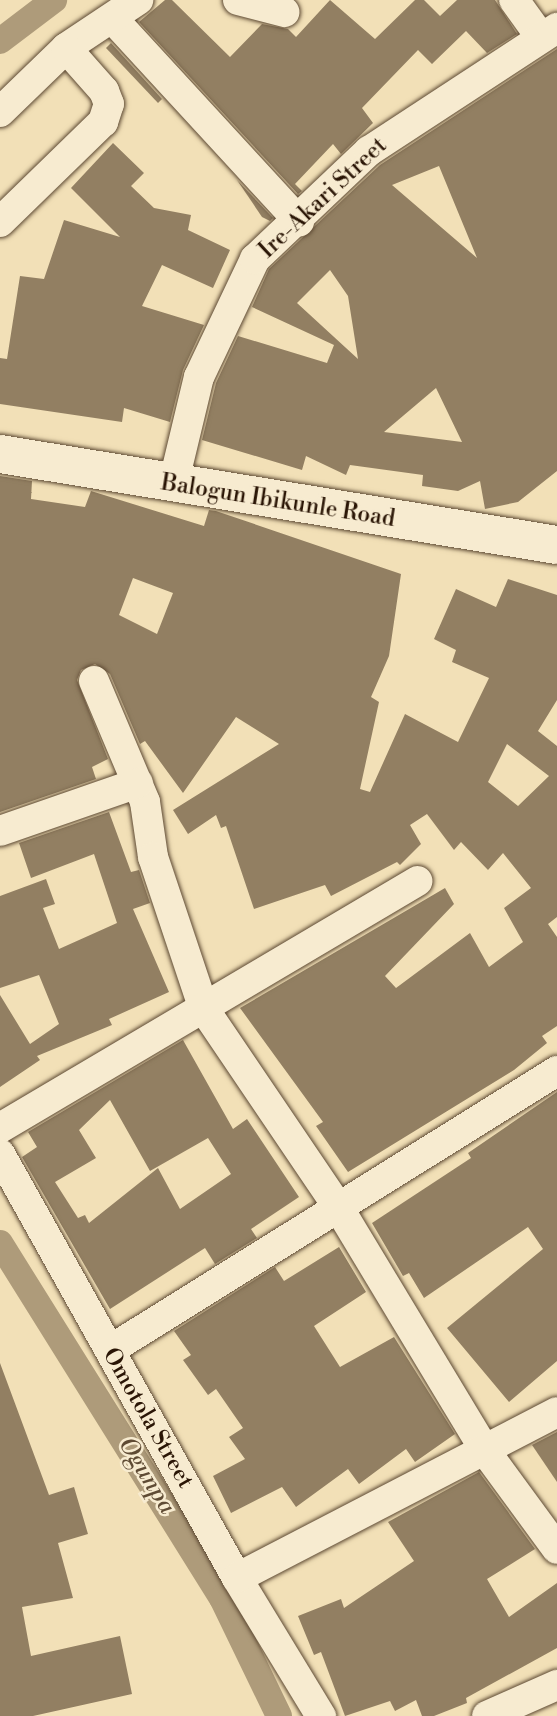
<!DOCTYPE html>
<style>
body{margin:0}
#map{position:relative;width:557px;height:1716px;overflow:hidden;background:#f2e0b7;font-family:"Libre Bodoni",serif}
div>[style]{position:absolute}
.canal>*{height:26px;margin:-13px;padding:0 13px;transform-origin:13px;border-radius:13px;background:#ae9b7a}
.building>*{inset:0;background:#927f62}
.roads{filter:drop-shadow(0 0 2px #5c4832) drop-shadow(0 0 2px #5c4832)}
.street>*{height:30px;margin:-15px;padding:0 15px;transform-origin:15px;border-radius:15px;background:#f7ebd0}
.secondary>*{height:38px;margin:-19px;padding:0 19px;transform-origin:19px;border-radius:19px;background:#f7ebd0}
span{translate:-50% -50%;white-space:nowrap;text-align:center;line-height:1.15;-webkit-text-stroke:5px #f7ebd0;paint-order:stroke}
.street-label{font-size:23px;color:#2a1505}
.water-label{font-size:24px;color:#5f4b34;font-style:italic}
</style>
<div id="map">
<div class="canal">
<i style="left:0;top:41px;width:68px;rotate:-37.2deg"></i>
<i style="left:0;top:1243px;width:419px;rotate:58deg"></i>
<i style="left:222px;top:1598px;width:131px;rotate:64.2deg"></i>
</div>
<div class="building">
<i style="clip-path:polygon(165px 0,172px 0,230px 57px,262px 24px,288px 29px,296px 37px,330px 0,375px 39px,415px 0,424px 0,440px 16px,457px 0,495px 0,517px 34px,487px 53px,466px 31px,432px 64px,418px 50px,362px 108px,373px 123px,341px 154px,333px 144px,295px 184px,302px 191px,298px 194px,139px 22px)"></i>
<i style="clip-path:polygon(111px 43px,162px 99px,158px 103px,106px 48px)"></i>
<i style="clip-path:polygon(evenodd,557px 49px,557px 471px,518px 502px,485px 509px,480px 481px,458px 491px,422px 486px,423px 475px,350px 465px,346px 475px,306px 456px,302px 470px,202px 440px,216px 383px,238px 336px,327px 363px,334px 345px,252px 307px,269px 269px,380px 165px,557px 49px,439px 166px,477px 258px,392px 185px,439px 166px,557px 49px,330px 270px,348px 296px,358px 359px,297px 303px,330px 270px,557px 49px,436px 388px,462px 442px,384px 432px,436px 388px)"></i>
<i style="clip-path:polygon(113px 143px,144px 173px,131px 186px,154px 208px,191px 215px,188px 230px,230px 250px,213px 288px,162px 265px,142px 306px,204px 325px,183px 370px,170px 422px,124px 408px,122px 422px,0 404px,0 358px,7px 359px,20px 276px,44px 279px,64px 220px,120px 237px,71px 188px)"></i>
<i style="clip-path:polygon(237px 180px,273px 218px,270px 221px,262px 217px)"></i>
<i style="clip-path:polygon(evenodd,0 476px,32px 481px,31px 499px,85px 507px,91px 491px,204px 526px,209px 510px,216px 511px,401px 574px,389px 656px,371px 697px,379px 702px,360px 789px,370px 792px,405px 714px,458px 742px,489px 678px,452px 662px,456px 650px,434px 639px,456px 589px,496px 607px,508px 579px,557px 595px,557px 700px,538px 731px,557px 746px,557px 917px,548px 924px,557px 937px,557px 1026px,542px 1036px,547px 1043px,514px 1070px,348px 1172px,316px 1126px,323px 1122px,240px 1008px,445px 888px,454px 904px,385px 976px,396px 988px,470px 933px,489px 967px,523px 942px,504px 908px,531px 888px,503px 853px,488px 870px,461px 842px,454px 850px,427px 814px,410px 825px,421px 844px,400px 865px,397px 862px,331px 896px,325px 885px,254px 909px,226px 826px,221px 828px,216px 815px,188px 834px,173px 810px,279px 744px,236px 717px,183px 793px,145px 741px,140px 744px,110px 674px,95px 664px,81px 670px,77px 680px,108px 759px,92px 767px,96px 779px,0 812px,0 476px,133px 578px,173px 593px,157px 634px,119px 615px,133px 578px,0 476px,507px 744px,549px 776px,518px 806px,488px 782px,507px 744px)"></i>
<i style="clip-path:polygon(109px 812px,131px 872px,139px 870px,150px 903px,133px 909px,169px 992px,109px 1019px,112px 1025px,37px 1056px,40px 1060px,0 1087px,0 995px,30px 1044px,59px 1024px,39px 975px,0 988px,0 896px,46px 879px,55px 904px,43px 908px,59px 949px,117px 923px,94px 854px,31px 878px,19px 843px)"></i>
<i style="clip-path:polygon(evenodd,183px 1040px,233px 1129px,247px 1119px,299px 1197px,251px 1229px,257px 1238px,215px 1264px,205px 1248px,110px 1309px,22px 1157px,37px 1147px,28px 1132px,183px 1040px,110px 1100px,150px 1171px,208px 1138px,231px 1174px,180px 1209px,158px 1168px,89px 1223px,85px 1215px,78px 1218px,55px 1182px,96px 1158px,79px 1130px,110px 1100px)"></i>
<i style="clip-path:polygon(557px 1092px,557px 1361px,509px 1402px,447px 1328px,543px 1249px,528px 1227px,424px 1298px,409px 1273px,403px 1276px,372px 1223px,471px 1158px,468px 1153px)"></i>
<i style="clip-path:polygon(339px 1247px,366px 1292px,314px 1326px,340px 1367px,394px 1337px,455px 1434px,415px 1462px,406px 1449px,359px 1484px,348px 1469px,296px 1507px,282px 1487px,231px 1513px,213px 1476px,245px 1459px,229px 1437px,243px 1428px,216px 1389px,208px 1395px,183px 1360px,191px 1355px,174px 1331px,275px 1267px,284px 1281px)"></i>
<i style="clip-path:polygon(0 1363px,49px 1495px,74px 1487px,88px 1534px,58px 1543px,73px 1598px,22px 1607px,31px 1656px,120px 1636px,132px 1694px,33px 1716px,0 1716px)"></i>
<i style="clip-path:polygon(557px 1432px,557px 1482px,532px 1445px)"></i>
<i style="clip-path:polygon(479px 1472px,535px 1549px,487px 1579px,509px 1617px,557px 1583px,557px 1648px,466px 1698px,467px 1703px,434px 1716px,422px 1716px,416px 1700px,395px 1711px,390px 1701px,345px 1716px,321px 1652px,314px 1655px,298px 1616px,341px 1599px,344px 1608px,414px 1561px,388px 1522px)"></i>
</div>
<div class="roads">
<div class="street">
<i style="left:238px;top:0;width:48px;rotate:14.6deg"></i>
<i style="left:514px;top:0;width:44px;rotate:54.2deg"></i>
<i style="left:113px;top:19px;width:275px;rotate:47.4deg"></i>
<i style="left:0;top:112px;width:92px;rotate:-44.1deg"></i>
<i style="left:66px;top:48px;width:87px;rotate:-33.7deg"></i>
<i style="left:0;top:222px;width:144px;rotate:-44.2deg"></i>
<i style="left:103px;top:122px;width:19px;rotate:-72deg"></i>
<i style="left:109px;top:104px;width:14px;rotate:-111deg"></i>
<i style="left:104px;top:91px;width:57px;rotate:-131.5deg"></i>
<i style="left:173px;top:485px;width:111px;rotate:-76.5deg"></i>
<i style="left:199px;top:377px;width:131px;rotate:-64.6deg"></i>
<i style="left:255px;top:259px;width:157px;rotate:-43.5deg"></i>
<i style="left:369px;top:151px;width:225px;rotate:-33.2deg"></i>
<i style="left:94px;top:681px;width:131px;rotate:67.1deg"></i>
<i style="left:145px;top:802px;width:56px;rotate:81.7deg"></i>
<i style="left:153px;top:857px;width:160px;rotate:71.5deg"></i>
<i style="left:204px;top:1009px;width:243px;rotate:55.9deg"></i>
<i style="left:340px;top:1210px;width:283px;rotate:58.9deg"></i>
<i style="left:486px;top:1452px;width:120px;rotate:53.8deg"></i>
<i style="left:0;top:831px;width:146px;rotate:-19.2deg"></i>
<i style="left:0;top:1128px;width:485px;rotate:-30.6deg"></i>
<i style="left:0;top:1154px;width:486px;rotate:60.8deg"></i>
<i style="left:237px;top:1578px;width:162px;rotate:58.7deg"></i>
<i style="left:110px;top:1350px;width:527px;rotate:-31.97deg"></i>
<i style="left:237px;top:1578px;width:360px;rotate:-27.4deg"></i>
<i style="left:487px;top:1716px;width:77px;rotate:-23.9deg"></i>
</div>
<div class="secondary">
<i style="left:0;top:454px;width:564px;rotate:9.28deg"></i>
</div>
</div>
<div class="street-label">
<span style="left:323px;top:198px;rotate:-43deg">Ire-Akari Street</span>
<span style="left:278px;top:501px;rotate:9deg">Balogun Ibikunle Road</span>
<span style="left:148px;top:1418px;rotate:60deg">Omotola Street</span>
</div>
<div class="water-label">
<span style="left:146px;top:1476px;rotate:58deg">Ogunpa</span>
</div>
</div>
